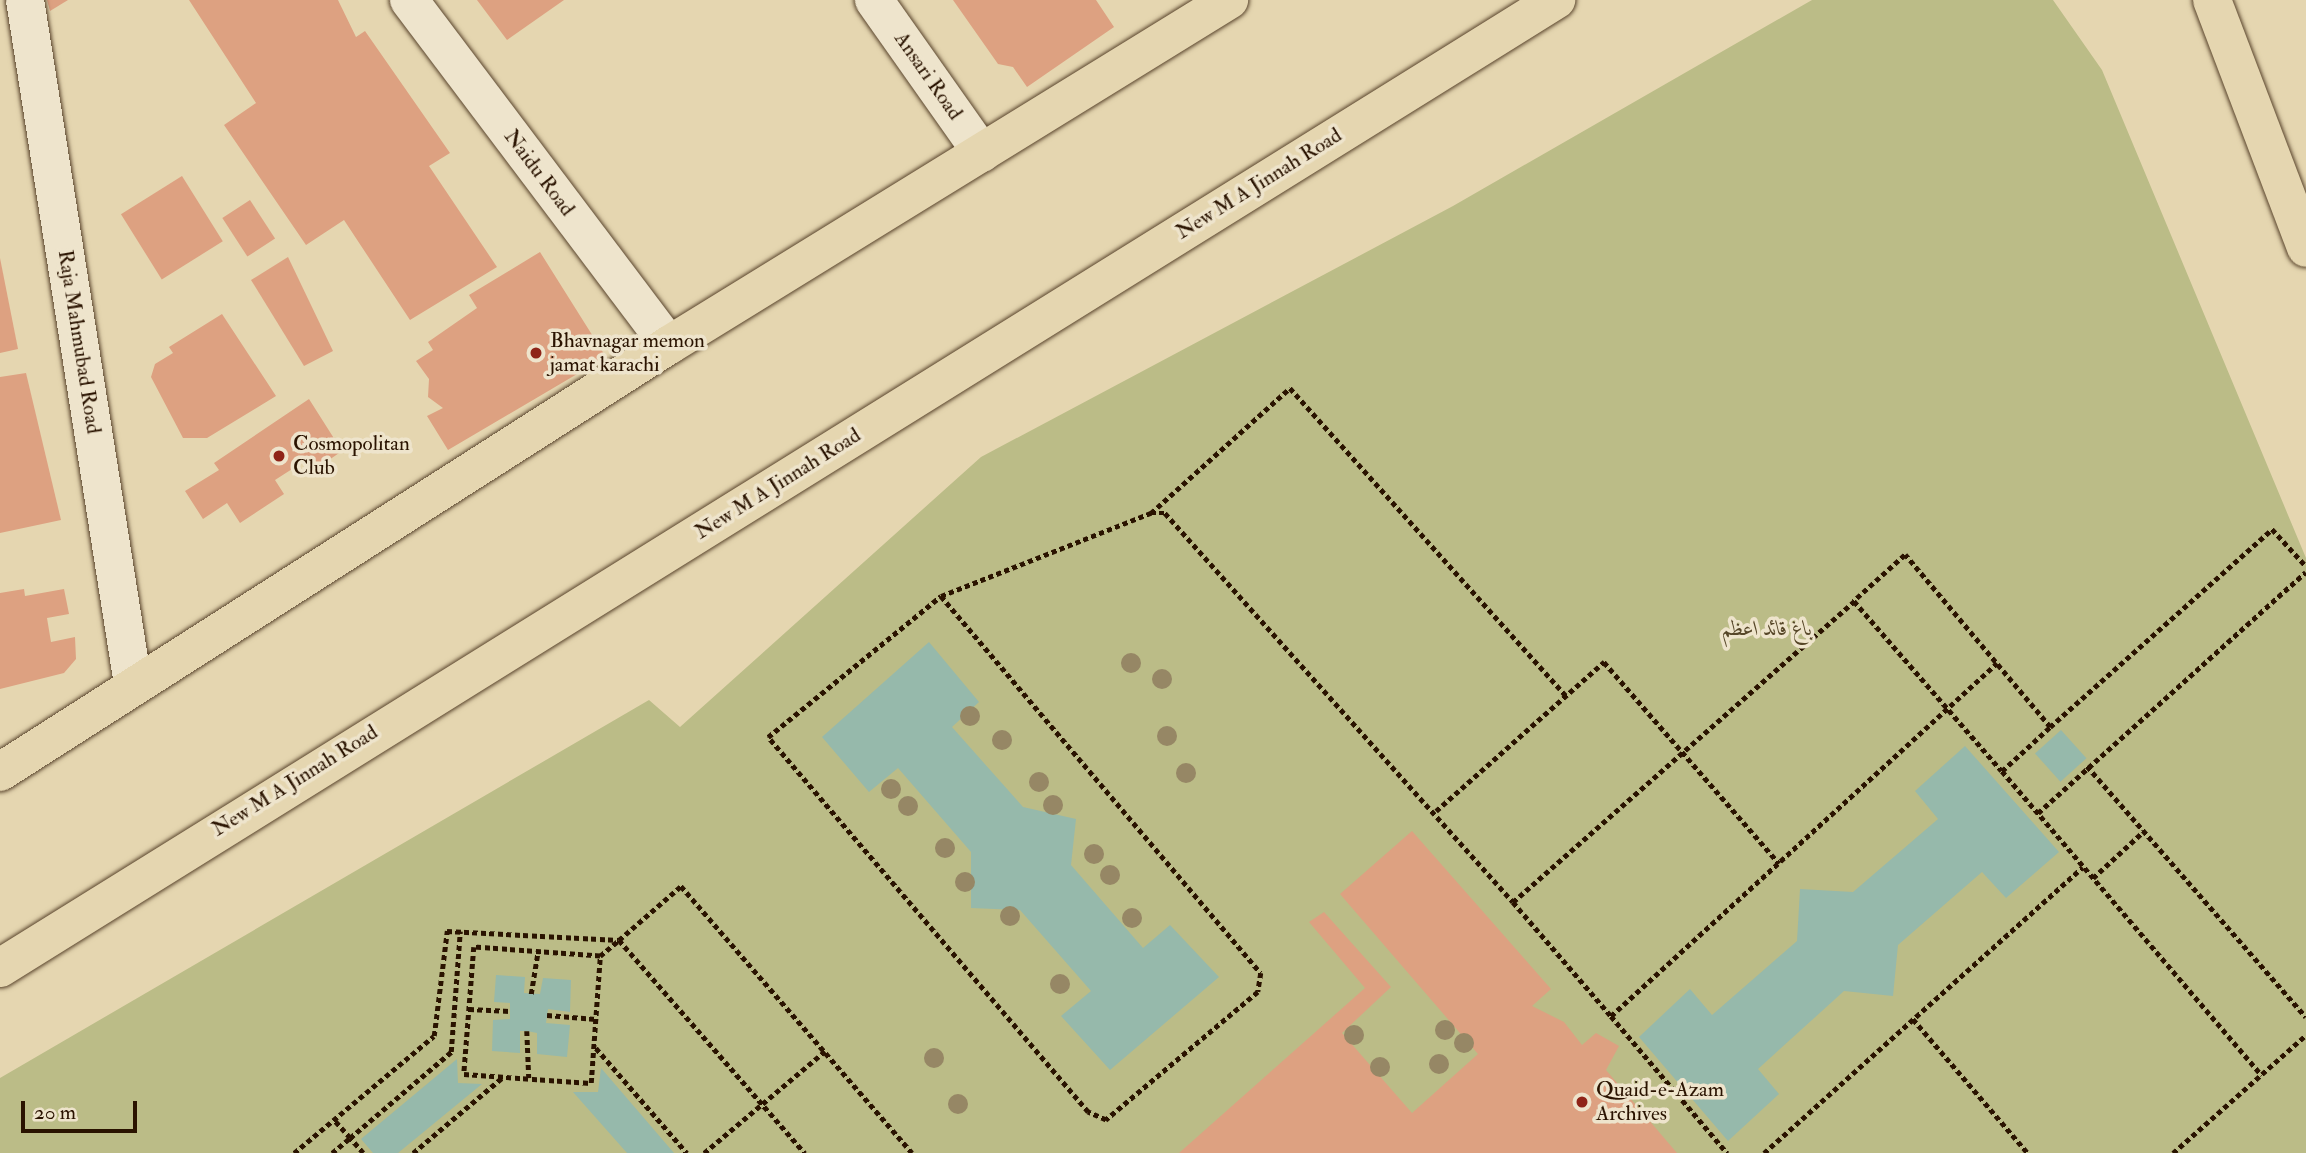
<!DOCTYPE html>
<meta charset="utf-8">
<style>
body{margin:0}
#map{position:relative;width:2306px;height:1153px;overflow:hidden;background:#e5d6b0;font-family:"IM FELL Double Pica",Amiri,serif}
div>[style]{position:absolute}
.green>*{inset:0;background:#bbbc87}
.water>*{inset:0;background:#96b9ab;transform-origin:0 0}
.building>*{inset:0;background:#dda181;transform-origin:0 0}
.path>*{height:4.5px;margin-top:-2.25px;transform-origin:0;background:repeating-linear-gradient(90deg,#2a1300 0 5px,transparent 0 8.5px)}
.roads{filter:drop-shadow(0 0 2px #59442c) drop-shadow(0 0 2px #59442c)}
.minor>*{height:38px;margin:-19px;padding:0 19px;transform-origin:19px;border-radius:19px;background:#eee4cc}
.major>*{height:38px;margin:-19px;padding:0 19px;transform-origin:19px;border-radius:19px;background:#e5d6b0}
.trees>*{width:20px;height:20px;margin:-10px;border-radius:50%;background:#968765}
.dots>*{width:19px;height:19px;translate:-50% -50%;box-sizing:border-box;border:4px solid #eee4cc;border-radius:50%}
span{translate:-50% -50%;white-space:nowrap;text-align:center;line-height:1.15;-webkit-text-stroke:7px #eee4cc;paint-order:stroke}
.street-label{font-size:21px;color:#2a1300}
.poi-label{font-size:21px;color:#2a1300}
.left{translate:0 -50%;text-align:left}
.park-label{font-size:21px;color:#564628;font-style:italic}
.scale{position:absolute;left:21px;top:1101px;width:116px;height:32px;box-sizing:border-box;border:4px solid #2a1300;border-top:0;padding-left:9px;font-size:21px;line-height:24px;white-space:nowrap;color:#2a1300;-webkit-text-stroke:5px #eee4cc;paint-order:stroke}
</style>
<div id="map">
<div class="green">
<i style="clip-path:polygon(1812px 0,2053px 0,2102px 70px,2306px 558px,2306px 1153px,0 1153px,0 1078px,649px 700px,680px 727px,981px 457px,1453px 206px)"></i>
</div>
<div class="water">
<i style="clip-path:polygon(929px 642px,979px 702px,952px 727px,1023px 807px,1076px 819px,1071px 865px,1143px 948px,1170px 925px,1219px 977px,1110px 1070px,1061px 1016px,1091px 991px,1020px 910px,971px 908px,971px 852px,898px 768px,869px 792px,822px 737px)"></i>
<i style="left:2061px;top:730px;width:38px;height:35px;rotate:48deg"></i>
<i style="clip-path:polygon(1965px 746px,2059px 852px,2006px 898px,1982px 872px,1898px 945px,1893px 996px,1844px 991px,1758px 1069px,1779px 1094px,1728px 1141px,1639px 1037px,1690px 989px,1712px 1015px,1797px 941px,1800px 889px,1853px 892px,1938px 819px,1915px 791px)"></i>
<i style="clip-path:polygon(496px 975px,525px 977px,524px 993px,540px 994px,543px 978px,571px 980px,570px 1012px,548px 1009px,546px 1023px,570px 1025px,567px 1057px,537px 1054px,537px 1033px,527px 1031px,520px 1031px,520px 1053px,492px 1051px,493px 1020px,510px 1019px,510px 1003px,494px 1002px)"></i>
<i style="clip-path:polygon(457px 1059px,458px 1083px,482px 1084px,398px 1153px,373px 1153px,361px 1139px)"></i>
<i style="clip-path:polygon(601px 1068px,674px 1153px,627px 1153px,573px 1092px,598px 1092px)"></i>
</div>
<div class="building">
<i style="clip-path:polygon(47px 0,68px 0,50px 11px)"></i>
<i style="clip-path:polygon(189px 0,338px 0,356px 37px,365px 31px,450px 153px,429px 166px,497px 267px,410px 320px,344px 220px,306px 245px,224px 125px,256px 103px)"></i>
<i style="clip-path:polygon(477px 0,564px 0,507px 40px)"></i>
<i style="clip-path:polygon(953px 0,1096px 0,1114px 27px,1027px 87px,1013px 67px,998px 64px)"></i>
<i style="left:182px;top:176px;width:77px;height:72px;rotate:58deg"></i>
<i style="left:250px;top:200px;width:46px;height:33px;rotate:57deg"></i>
<i style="clip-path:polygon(540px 252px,606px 357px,448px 450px,427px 416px,443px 408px,428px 397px,429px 379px,416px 361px,433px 350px,428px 342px,477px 308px,469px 295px)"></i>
<i style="clip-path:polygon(288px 257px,333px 351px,304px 366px,251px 280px)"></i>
<i style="clip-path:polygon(0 258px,18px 349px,0 353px)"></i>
<i style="clip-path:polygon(222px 314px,276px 396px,207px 438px,183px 438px,151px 377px,155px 364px,173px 353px,169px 347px)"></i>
<i style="clip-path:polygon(26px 373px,61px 520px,0 533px,0 377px)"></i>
<i style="clip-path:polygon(309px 399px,342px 451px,310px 473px,303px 462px,275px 480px,284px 494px,240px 523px,227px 503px,203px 519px,185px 491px,219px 470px,214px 463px)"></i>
<i style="clip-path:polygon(24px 589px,25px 596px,64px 589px,69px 614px,47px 618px,51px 642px,75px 637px,76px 659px,64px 673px,0 689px,0 593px)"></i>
<i style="clip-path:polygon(1412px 831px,1551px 989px,1532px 1006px,1564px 1022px,1582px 1045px,1596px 1033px,1619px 1046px,1606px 1070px,1677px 1153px,1179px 1153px,1365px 988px,1309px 922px,1324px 912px,1391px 987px,1342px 1033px,1412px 1113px,1478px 1054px,1340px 894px)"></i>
</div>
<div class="path">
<i style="left:1151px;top:513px;width:187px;rotate:-42deg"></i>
<i style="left:1290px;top:388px;width:414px;rotate:48.1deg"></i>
<i style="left:941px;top:596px;width:226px;rotate:-21.6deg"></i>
<i style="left:1151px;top:513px;width:14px"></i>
<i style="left:1165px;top:513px;width:522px;rotate:48.18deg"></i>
<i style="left:1513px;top:902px;width:455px;rotate:-41.4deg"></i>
<i style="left:1854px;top:601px;width:225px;rotate:49deg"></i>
<i style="left:2002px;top:771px;width:65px;rotate:-42.5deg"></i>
<i style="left:2050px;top:727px;width:225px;rotate:-130.1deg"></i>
<i style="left:1905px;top:555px;width:69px;rotate:138deg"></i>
<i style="left:941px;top:596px;width:494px;rotate:49.7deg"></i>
<i style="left:1261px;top:973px;width:19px;rotate:99deg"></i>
<i style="left:1258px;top:992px;width:199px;rotate:139.9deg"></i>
<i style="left:1106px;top:1120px;width:20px;rotate:-156deg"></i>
<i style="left:1088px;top:1112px;width:493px;rotate:-130.5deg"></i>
<i style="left:768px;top:737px;width:223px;rotate:-39.2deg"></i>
<i style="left:2050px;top:727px;width:297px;rotate:-41.7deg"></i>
<i style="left:2272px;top:529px;width:50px;rotate:47.4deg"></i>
<i style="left:2087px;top:766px;width:333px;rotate:48.9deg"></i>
<i style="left:2002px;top:771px;width:400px;rotate:49.5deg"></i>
<i style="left:1436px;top:811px;width:225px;rotate:-41.6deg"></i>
<i style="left:1604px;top:662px;width:267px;rotate:49deg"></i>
<i style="left:2038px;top:813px;width:360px;rotate:-42deg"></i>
<i style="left:2093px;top:878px;width:69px;rotate:-42.7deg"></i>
<i style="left:1513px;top:902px;width:150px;rotate:49.3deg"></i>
<i style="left:1611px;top:1016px;width:523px;rotate:-42.44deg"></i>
<i style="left:600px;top:956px;width:126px;rotate:-175.9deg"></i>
<i style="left:474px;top:947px;width:127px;rotate:94.5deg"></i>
<i style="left:464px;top:1074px;width:127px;rotate:4.1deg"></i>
<i style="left:591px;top:1083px;width:127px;rotate:-85.9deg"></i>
<i style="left:600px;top:956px;width:25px;rotate:-40deg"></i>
<i style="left:619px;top:940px;width:283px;rotate:48.9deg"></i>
<i style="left:531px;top:994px;width:44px;rotate:-80.8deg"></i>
<i style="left:469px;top:1009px;width:41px;rotate:2.8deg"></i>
<i style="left:547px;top:1015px;width:49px;rotate:4.7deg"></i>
<i style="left:1611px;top:1016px;width:180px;rotate:49.7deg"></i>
<i style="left:1913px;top:1019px;width:177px;rotate:49.4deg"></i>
<i style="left:527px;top:1031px;width:47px;rotate:87.6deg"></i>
<i style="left:596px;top:1048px;width:139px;rotate:49.1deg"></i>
<i style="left:294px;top:1153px;width:182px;rotate:-39.9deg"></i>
<i style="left:434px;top:1036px;width:106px;rotate:-82.9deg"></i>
<i style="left:447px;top:931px;width:172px;rotate:3deg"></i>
<i style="left:619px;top:940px;width:82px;rotate:-41.1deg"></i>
<i style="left:681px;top:886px;width:353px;rotate:49.1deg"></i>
<i style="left:332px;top:1153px;width:23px;rotate:-40deg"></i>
<i style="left:350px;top:1138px;width:24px;rotate:-132deg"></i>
<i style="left:363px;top:1153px;width:20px;rotate:-131deg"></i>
<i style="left:350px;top:1138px;width:133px;rotate:-40.4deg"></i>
<i style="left:451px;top:1052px;width:121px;rotate:-85.7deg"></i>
<i style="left:413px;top:1153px;width:118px;rotate:-40.2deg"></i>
<i style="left:704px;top:1153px;width:158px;rotate:-40.1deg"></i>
<i style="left:1764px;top:1153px;width:428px;rotate:-41.9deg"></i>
<i style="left:2173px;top:1153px;width:178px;rotate:-41.6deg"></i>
</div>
<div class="roads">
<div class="minor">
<i style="left:25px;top:0;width:692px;rotate:81.03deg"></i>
<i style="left:409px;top:0;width:432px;rotate:53deg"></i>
<i style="left:874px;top:0;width:187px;rotate:54.8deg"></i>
</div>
<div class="major">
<i style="left:2212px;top:0;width:265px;rotate:69.2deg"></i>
<i style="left:0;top:772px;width:794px;rotate:-32.55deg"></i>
<i style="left:669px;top:345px;width:658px;rotate:-31.64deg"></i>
<i style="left:0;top:968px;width:1833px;rotate:-31.89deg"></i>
</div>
</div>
<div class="trees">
<i style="left:1131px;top:663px"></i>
<i style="left:1162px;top:679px"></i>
<i style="left:970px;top:716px"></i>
<i style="left:1167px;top:736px"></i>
<i style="left:1002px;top:740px"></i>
<i style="left:1186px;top:773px"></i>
<i style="left:1039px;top:782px"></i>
<i style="left:891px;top:789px"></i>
<i style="left:1053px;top:805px"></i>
<i style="left:908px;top:806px"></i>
<i style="left:945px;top:848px"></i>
<i style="left:1094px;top:854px"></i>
<i style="left:1110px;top:875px"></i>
<i style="left:965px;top:882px"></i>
<i style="left:1010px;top:916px"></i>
<i style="left:1132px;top:918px"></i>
<i style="left:1060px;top:984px"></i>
<i style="left:1445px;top:1030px"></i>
<i style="left:1354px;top:1035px"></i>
<i style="left:1464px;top:1043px"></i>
<i style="left:934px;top:1058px"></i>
<i style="left:1439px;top:1064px"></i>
<i style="left:1380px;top:1067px"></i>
<i style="left:958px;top:1104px"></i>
</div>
<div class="dots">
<i style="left:536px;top:353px;background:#8f2418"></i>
<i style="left:279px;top:456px;background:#8f2418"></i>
<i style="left:1582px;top:1102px;background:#8f2418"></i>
</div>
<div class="street-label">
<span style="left:928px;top:76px;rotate:55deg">Ansari Road</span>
<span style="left:539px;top:173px;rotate:53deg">Naidu Road</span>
<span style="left:1259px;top:184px;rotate:-32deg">New M A Jinnah Road</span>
<span style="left:79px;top:342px;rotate:81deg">Raja Mahmubad Road</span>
<span style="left:778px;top:484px;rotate:-32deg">New M A Jinnah Road</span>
<span style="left:295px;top:781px;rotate:-32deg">New M A Jinnah Road</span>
</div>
<div class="poi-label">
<span class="left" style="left:550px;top:353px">Bhavnagar memon<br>jamat karachi</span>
<span class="left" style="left:293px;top:456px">Cosmopolitan<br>Club</span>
<span class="left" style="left:1596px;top:1102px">Quaid-e-Azam<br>Archives</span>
</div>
<div class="park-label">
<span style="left:1767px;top:629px">باغ قائد اعظم</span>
</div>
<div class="scale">20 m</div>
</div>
